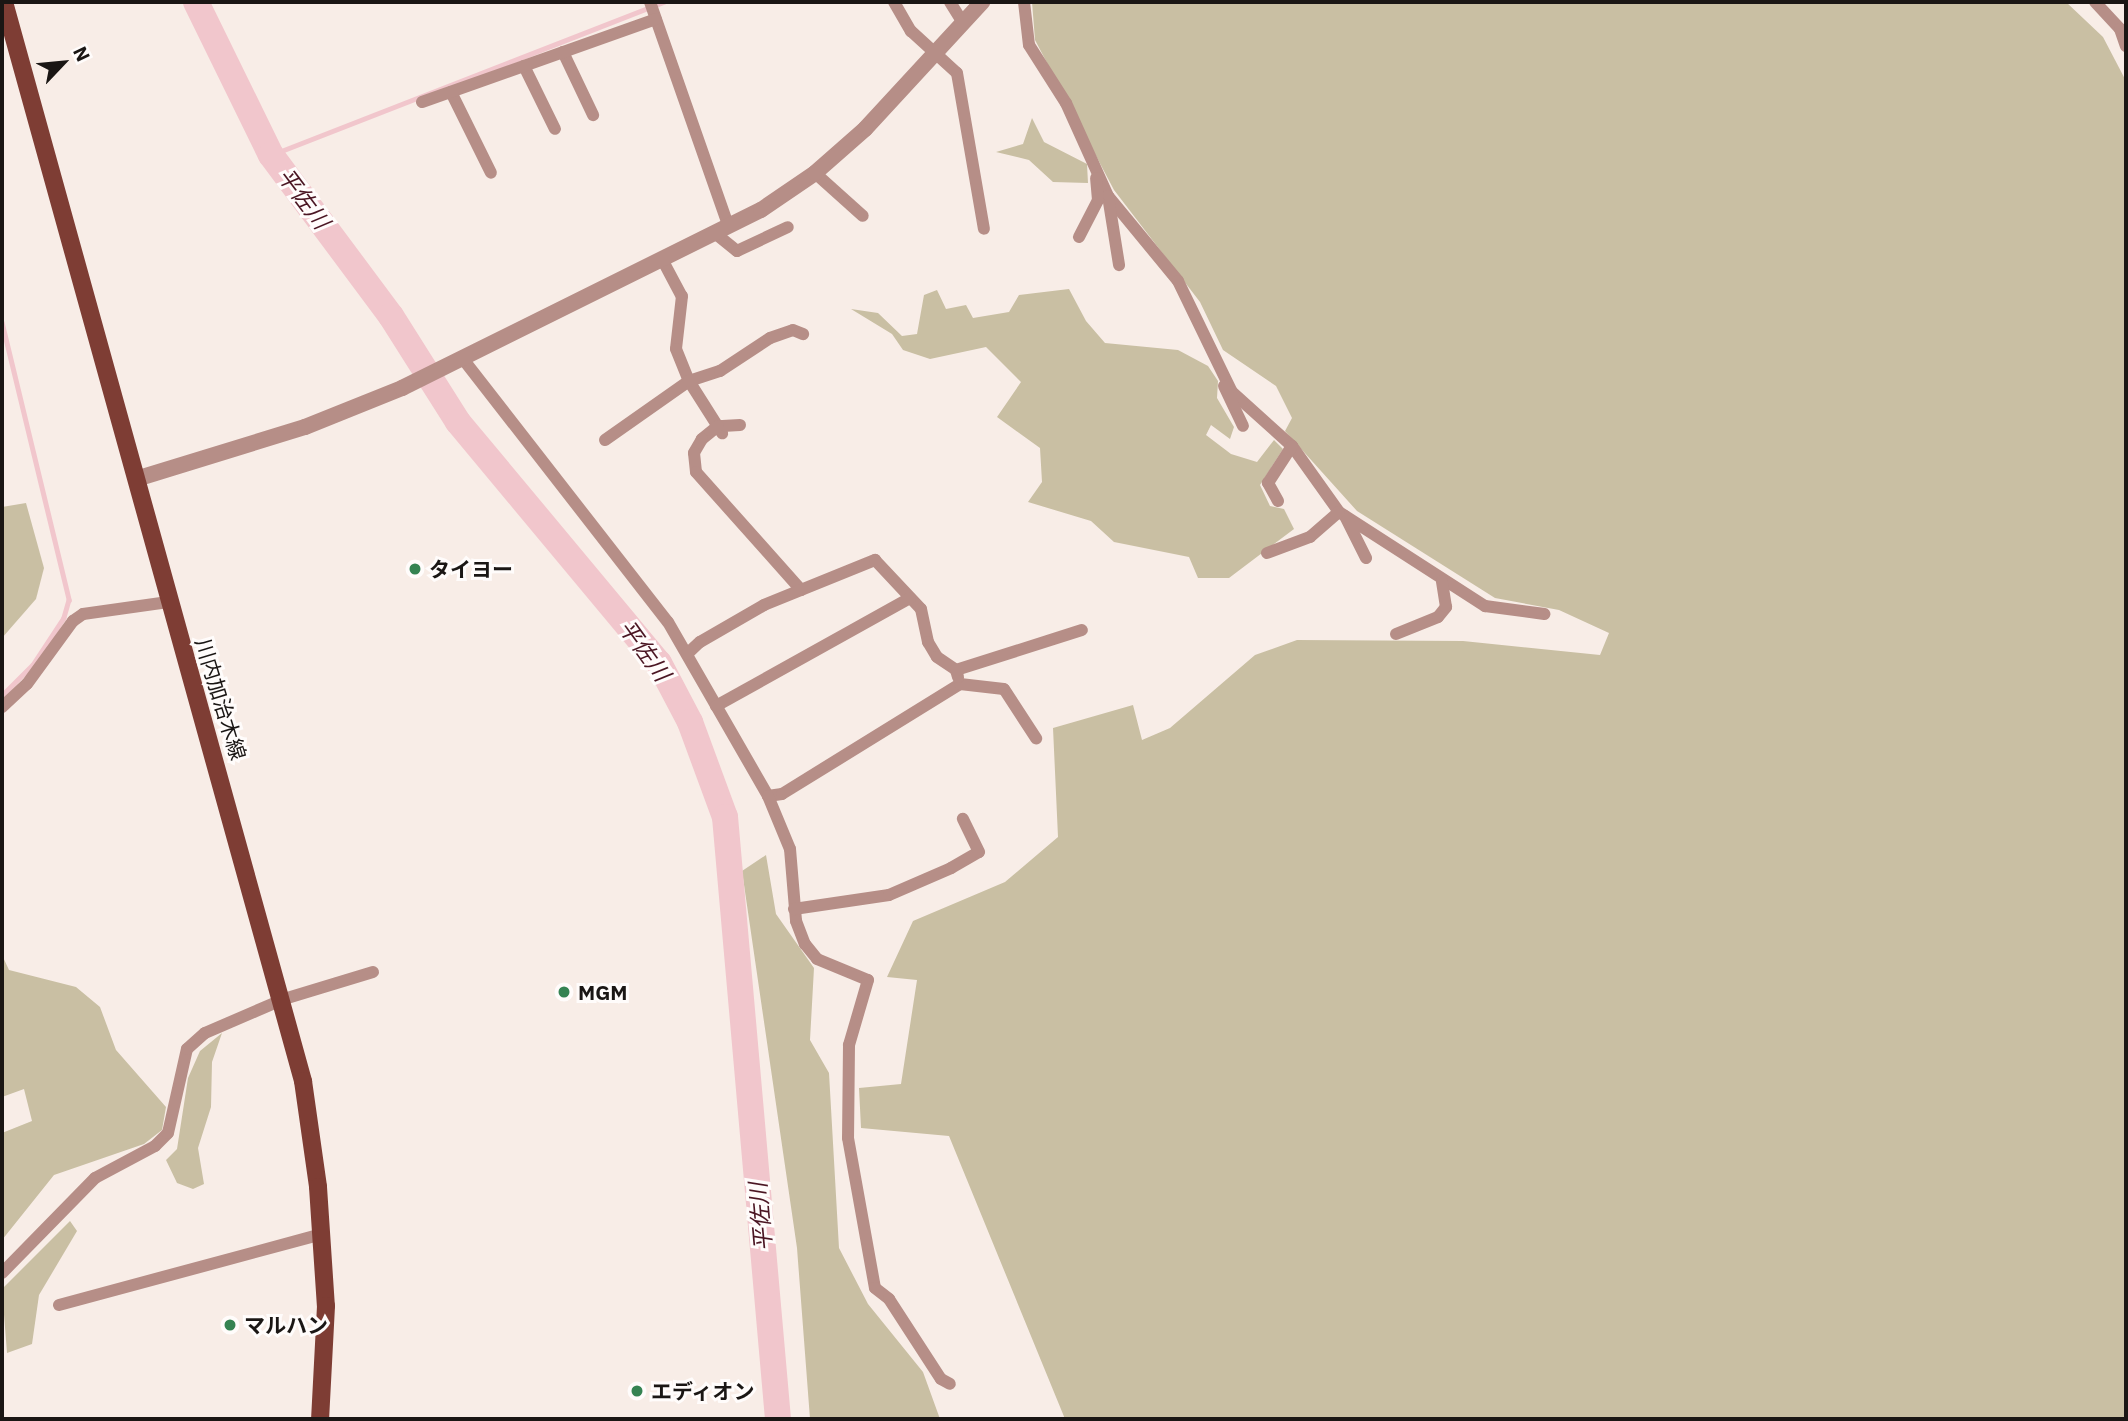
<!DOCTYPE html>
<meta charset="utf-8">
<style>
body{margin:0}
#map{position:relative;width:2128px;height:1421px;overflow:hidden;background:#f8ede7;font-family:"IBM Plex Sans","Noto Sans JP",sans-serif}
div>[style]{position:absolute}
.green>*{inset:0;background:#c9bfa3}
.stream>*{height:4.5px;margin:-2.25px;padding:0 2.25px;transform-origin:2.25px;border-radius:2.25px;background:#f1c6cc}
.river>*{height:26px;margin:-13px;padding:0 13px;transform-origin:13px;border-radius:13px;background:#f1c6cc}
.minor>*{height:12px;margin:-6px;padding:0 6px;transform-origin:6px;border-radius:6px;background:#b68e87}
.tertiary>*{height:16px;margin:-8px;padding:0 8px;transform-origin:8px;border-radius:8px;background:#b68e87}
.primary>*{height:18px;margin:-9px;padding:0 9px;transform-origin:9px;border-radius:9px;background:#7e3d34}
.dots>*{width:19px;height:19px;translate:-50% -50%;box-sizing:border-box;border:4px solid #fffcfb;border-radius:50%}
span{translate:-50% -50%;white-space:nowrap;text-align:center;line-height:1.15;-webkit-text-stroke:6px #fffcfb;paint-order:stroke}
.poi-label{font-size:21px;color:#1a1614;font-weight:700}
.left{translate:0 -50%;text-align:left}
.street-label{font-size:21px;color:#1a1614}
.water-label{font-size:23px;color:#4b1623;font-style:italic}
.frame{position:absolute;inset:0;border:4px solid #1a1614;pointer-events:none}
.north{position:absolute;left:28px;top:28px;width:70px;height:70px;-webkit-text-stroke:5px #fffcfb;paint-order:stroke;rotate:64deg;font-size:19px;font-weight:700;line-height:28px;text-align:center;color:#1a1614}
.north::after{content:'';display:block;margin:auto;width:24px;height:32px;background:#1a1614;clip-path:polygon(50% 0,100% 100%,50% 72%,0 100%)}
</style>
<div id="map">
<div class="green">
<i style="clip-path:polygon(1032px 2px,2066px 2px,2103px 37px,2126px 81px,2126px 1419px,1065px 1419px,949px 1136px,861px 1128px,859px 1088px,901px 1084px,917px 980px,887px 977px,913px 921px,1005px 882px,1058px 837px,1053px 728px,1133px 705px,1142px 740px,1170px 728px,1255px 655px,1297px 640px,1463px 641px,1600px 655px,1609px 633px,1559px 610px,1495px 598px,1357px 511px,1285px 431px,1292px 418px,1276px 386px,1223px 350px,1200px 302px,1114px 190px,1035px 40px)"></i>
<i style="clip-path:polygon(1032px 118px,1044px 142px,1087px 164px,1088px 183px,1053px 182px,1029px 160px,996px 152px,1023px 144px)"></i>
<i style="clip-path:polygon(1069px 289px,1086px 321px,1105px 343px,1178px 350px,1208px 366px,1218px 381px,1217px 398px,1234px 427px,1230px 439px,1211px 425px,1206px 435px,1231px 454px,1257px 462px,1274px 440px,1283px 449px,1260px 485px,1270px 506px,1284px 509px,1294px 529px,1229px 578px,1198px 578px,1189px 557px,1114px 542px,1091px 521px,1028px 502px,1042px 482px,1040px 448px,997px 417px,1021px 382px,986px 347px,930px 359px,903px 350px,892px 334px,851px 309px,878px 313px,902px 336px,917px 334px,924px 295px,937px 290px,946px 309px,966px 305px,973px 318px,1009px 312px,1019px 295px)"></i>
<i style="clip-path:polygon(26px 503px,44px 568px,36px 599px,2px 638px,2px 507px)"></i>
<i style="clip-path:polygon(766px 855px,776px 914px,814px 968px,810px 1040px,829px 1073px,839px 1248px,868px 1304px,923px 1372px,940px 1419px,810px 1419px,797px 1248px,742px 871px)"></i>
<i style="clip-path:polygon(2px 955px,9px 970px,76px 987px,100px 1007px,116px 1050px,166px 1107px,162px 1130px,144px 1144px,54px 1175px,2px 1240px,2px 1133px,32px 1121px,24px 1089px,2px 1097px)"></i>
<i style="clip-path:polygon(222px 1033px,212px 1062px,211px 1107px,198px 1148px,204px 1184px,193px 1189px,177px 1183px,166px 1160px,177px 1149px,188px 1078px,200px 1051px)"></i>
<i style="clip-path:polygon(70px 1221px,77px 1231px,39px 1295px,32px 1344px,7px 1353px,2px 1289px)"></i>
</div>
<div class="stream">
<i style="left:271px;top:155px;width:422px;rotate:-21.3deg"></i>
<i style="left:2px;top:322px;width:286px;rotate:76.4deg"></i>
<i style="left:69px;top:600px;width:19px;rotate:106deg"></i>
<i style="left:64px;top:618px;width:56px;rotate:123.4deg"></i>
<i style="left:33px;top:665px;width:44px;rotate:135deg"></i>
</div>
<div class="river">
<i style="left:196px;top:2px;width:170px;rotate:63.9deg"></i>
<i style="left:271px;top:155px;width:201px;rotate:53.3deg"></i>
<i style="left:391px;top:316px;width:125px;rotate:57.7deg"></i>
<i style="left:458px;top:422px;width:314px;rotate:50.2deg"></i>
<i style="left:659px;top:663px;width:67px;rotate:62.3deg"></i>
<i style="left:690px;top:722px;width:101px;rotate:69.8deg"></i>
<i style="left:725px;top:817px;width:604px;rotate:84.97deg"></i>
</div>
<div class="minor">
<i style="left:650px;top:2px;width:238px;rotate:70.7deg"></i>
<i style="left:894px;top:2px;width:34px;rotate:60deg"></i>
<i style="left:911px;top:31px;width:62px;rotate:42.4deg"></i>
<i style="left:957px;top:73px;width:158px;rotate:80.2deg"></i>
<i style="left:950px;top:2px;width:25px;rotate:58deg"></i>
<i style="left:1024px;top:2px;width:43px;rotate:83.4deg"></i>
<i style="left:1029px;top:45px;width:69px;rotate:57.5deg"></i>
<i style="left:1066px;top:103px;width:102px;rotate:65.7deg"></i>
<i style="left:1108px;top:196px;width:110px;rotate:50.5deg"></i>
<i style="left:1178px;top:281px;width:123px;rotate:64.1deg"></i>
<i style="left:1232px;top:392px;width:81px;rotate:42deg"></i>
<i style="left:1292px;top:446px;width:81px;rotate:54.5deg"></i>
<i style="left:1339px;top:512px;width:174px;rotate:32.8deg"></i>
<i style="left:1485px;top:606px;width:60px;rotate:7.7deg"></i>
<i style="left:2095px;top:2px;width:37px;rotate:47deg"></i>
<i style="left:2120px;top:29px;width:18px;rotate:71deg"></i>
<i style="left:563px;top:52px;width:70px;rotate:64.5deg"></i>
<i style="left:524px;top:66px;width:70px;rotate:63.8deg"></i>
<i style="left:451px;top:92px;width:90px;rotate:63.7deg"></i>
<i style="left:422px;top:102px;width:248px;rotate:-19.5deg"></i>
<i style="left:815px;top:173px;width:64px;rotate:41.9deg"></i>
<i style="left:1108px;top:196px;width:70px;rotate:80.9deg"></i>
<i style="left:716px;top:234px;width:27px;rotate:39deg"></i>
<i style="left:737px;top:251px;width:56px;rotate:-25.2deg"></i>
<i style="left:1079px;top:237px;width:42px;rotate:-62.8deg"></i>
<i style="left:1098px;top:200px;width:22px;rotate:-95deg"></i>
<i style="left:663px;top:261px;width:40px;rotate:62deg"></i>
<i style="left:682px;top:296px;width:53px;rotate:96.5deg"></i>
<i style="left:676px;top:349px;width:35px;rotate:68deg"></i>
<i style="left:689px;top:381px;width:62px;rotate:57.6deg"></i>
<i style="left:463px;top:359px;width:333px;rotate:52.1deg"></i>
<i style="left:668px;top:622px;width:201px;rotate:60.1deg"></i>
<i style="left:768px;top:796px;width:14px;rotate:-8deg"></i>
<i style="left:782px;top:794px;width:209px;rotate:-31.7deg"></i>
<i style="left:960px;top:684px;width:44px;rotate:6.5deg"></i>
<i style="left:1004px;top:689px;width:59px;rotate:56.9deg"></i>
<i style="left:1224px;top:386px;width:44px;rotate:64.6deg"></i>
<i style="left:740px;top:425px;width:22px;rotate:177deg"></i>
<i style="left:718px;top:426px;width:21px;rotate:141deg"></i>
<i style="left:702px;top:439px;width:16px;rotate:120deg"></i>
<i style="left:694px;top:453px;width:19px;rotate:84deg"></i>
<i style="left:696px;top:472px;width:158px;rotate:48.3deg"></i>
<i style="left:605px;top:440px;width:103px;rotate:-35.1deg"></i>
<i style="left:689px;top:381px;width:33px;rotate:-18deg"></i>
<i style="left:720px;top:371px;width:60px;rotate:-33.4deg"></i>
<i style="left:770px;top:338px;width:24px;rotate:-19deg"></i>
<i style="left:793px;top:330px;width:11px;rotate:22deg"></i>
<i style="left:1278px;top:501px;width:21px;rotate:-119deg"></i>
<i style="left:1268px;top:483px;width:44px;rotate:-57deg"></i>
<i style="left:1345px;top:516px;width:47px;rotate:63.4deg"></i>
<i style="left:1267px;top:553px;width:46px;rotate:-20.4deg"></i>
<i style="left:1310px;top:537px;width:38px;rotate:-41deg"></i>
<i style="left:1396px;top:634px;width:45px;rotate:-22deg"></i>
<i style="left:1438px;top:617px;width:13px;rotate:-51deg"></i>
<i style="left:1446px;top:607px;width:26px;rotate:-99deg"></i>
<i style="left:687px;top:654px;width:18px;rotate:-43deg"></i>
<i style="left:700px;top:642px;width:74px;rotate:-30deg"></i>
<i style="left:764px;top:605px;width:120px;rotate:-22.1deg"></i>
<i style="left:875px;top:560px;width:67px;rotate:46.8deg"></i>
<i style="left:921px;top:609px;width:34px;rotate:78deg"></i>
<i style="left:928px;top:642px;width:17px;rotate:59deg"></i>
<i style="left:937px;top:657px;width:23px;rotate:34deg"></i>
<i style="left:958px;top:677px;width:7px;rotate:-106deg"></i>
<i style="left:956px;top:670px;width:132px;rotate:-17.6deg"></i>
<i style="left:716px;top:706px;width:222px;rotate:-29.1deg"></i>
<i style="left:2px;top:707px;width:34px;rotate:-43deg"></i>
<i style="left:27px;top:684px;width:78px;rotate:-53.9deg"></i>
<i style="left:73px;top:621px;width:12px;rotate:-35deg"></i>
<i style="left:83px;top:614px;width:86px;rotate:-8deg"></i>
<i style="left:768px;top:796px;width:57px;rotate:67.5deg"></i>
<i style="left:790px;top:849px;width:72px;rotate:85.2deg"></i>
<i style="left:796px;top:921px;width:25px;rotate:69deg"></i>
<i style="left:805px;top:944px;width:19px;rotate:51deg"></i>
<i style="left:817px;top:959px;width:55px;rotate:22.4deg"></i>
<i style="left:868px;top:980px;width:68px;rotate:106.3deg"></i>
<i style="left:849px;top:1045px;width:93px;rotate:90.6deg"></i>
<i style="left:848px;top:1138px;width:152px;rotate:79.8deg"></i>
<i style="left:875px;top:1288px;width:18px;rotate:38deg"></i>
<i style="left:889px;top:1299px;width:95px;rotate:57deg"></i>
<i style="left:941px;top:1379px;width:10px;rotate:29deg"></i>
<i style="left:794px;top:909px;width:96px;rotate:-8.4deg"></i>
<i style="left:889px;top:895px;width:68px;rotate:-23.5deg"></i>
<i style="left:951px;top:868px;width:32px;rotate:-30deg"></i>
<i style="left:979px;top:852px;width:37px;rotate:-116deg"></i>
<i style="left:2px;top:1273px;width:133px;rotate:-45.6deg"></i>
<i style="left:95px;top:1178px;width:68px;rotate:-28.1deg"></i>
<i style="left:155px;top:1146px;width:18px;rotate:-45deg"></i>
<i style="left:168px;top:1133px;width:86px;rotate:-77.3deg"></i>
<i style="left:187px;top:1049px;width:24px;rotate:-42deg"></i>
<i style="left:205px;top:1033px;width:86px;rotate:-23.3deg"></i>
<i style="left:284px;top:999px;width:93px;rotate:-16.9deg"></i>
<i style="left:59px;top:1305px;width:272px;rotate:-15.1deg"></i>
</div>
<div class="tertiary">
<i style="left:136px;top:479px;width:177px;rotate:-17.1deg"></i>
<i style="left:305px;top:427px;width:105px;rotate:-21.9deg"></i>
<i style="left:402px;top:388px;width:401px;rotate:-26.4deg"></i>
<i style="left:761px;top:210px;width:65px;rotate:-34.4deg"></i>
<i style="left:815px;top:173px;width:67px;rotate:-41.3deg"></i>
<i style="left:865px;top:129px;width:173px;rotate:-47.3deg"></i>
</div>
<div class="primary">
<i style="left:4px;top:2px;width:1120px;rotate:74.51deg"></i>
<i style="left:303px;top:1081px;width:107px;rotate:81.9deg"></i>
<i style="left:318px;top:1187px;width:119px;rotate:86.2deg"></i>
<i style="left:326px;top:1306px;width:113px;rotate:93deg"></i>
</div>
<div class="dots">
<i style="left:415px;top:569px;background:#358352"></i>
<i style="left:564px;top:992px;background:#358352"></i>
<i style="left:230px;top:1325px;background:#358352"></i>
<i style="left:637px;top:1391px;background:#358352"></i>
</div>
<div class="poi-label">
<span class="left" style="left:429px;top:569px">タイヨー</span>
<span class="left" style="left:578px;top:992px">MGM</span>
<span class="left" style="left:244px;top:1325px">マルハン</span>
<span class="left" style="left:651px;top:1391px">エディオン</span>
</div>
<div class="street-label">
<span style="left:221px;top:699px;rotate:73deg">川内加治木線</span>
</div>
<div class="water-label">
<span style="left:304px;top:198px;rotate:53deg">平佐川</span>
<span style="left:645px;top:650px;rotate:54deg">平佐川</span>
<span style="left:760px;top:1217px;rotate:-95deg">平佐川</span>
</div>
<div class="frame"></div>
<div class="north">N</div>
</div>
